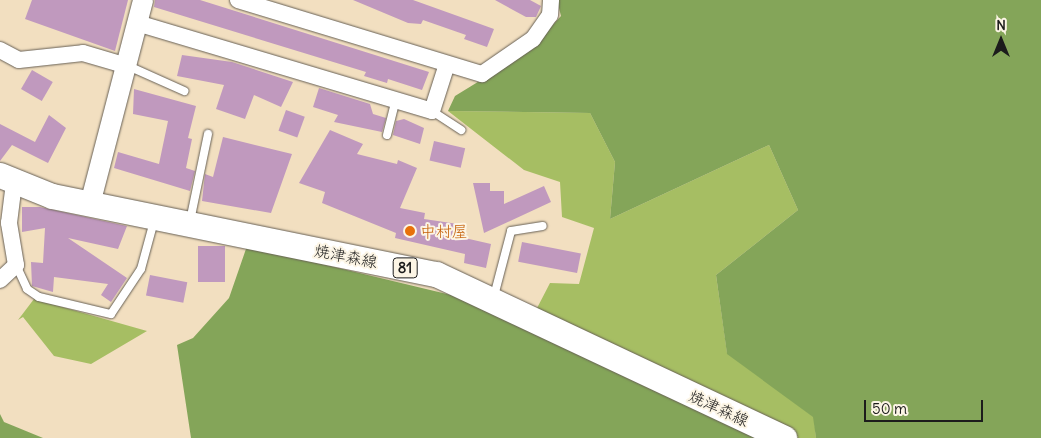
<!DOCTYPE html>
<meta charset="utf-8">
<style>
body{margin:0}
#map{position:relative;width:1041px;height:438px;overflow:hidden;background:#f2dfc0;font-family:Delius,"Klee One",sans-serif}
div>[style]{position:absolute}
.green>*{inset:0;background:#a6be63}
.forest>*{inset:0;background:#84a559}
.building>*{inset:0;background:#c099be;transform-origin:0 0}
.roads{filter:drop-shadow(0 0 1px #676055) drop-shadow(0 0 1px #676055)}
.service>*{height:8px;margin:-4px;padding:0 4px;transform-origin:4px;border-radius:4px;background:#fff}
.minor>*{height:16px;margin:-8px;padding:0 8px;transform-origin:8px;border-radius:8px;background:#fff}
.tertiary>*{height:20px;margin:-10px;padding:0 10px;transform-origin:10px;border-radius:10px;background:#fff}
.primary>*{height:25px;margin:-12.5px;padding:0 12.5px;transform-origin:12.5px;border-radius:12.5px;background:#fff}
.dots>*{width:14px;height:14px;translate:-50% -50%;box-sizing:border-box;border:2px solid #fcf5e5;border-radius:50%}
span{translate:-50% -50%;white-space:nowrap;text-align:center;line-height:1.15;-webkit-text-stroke:4px #fcf5e5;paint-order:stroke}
.shield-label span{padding:1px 4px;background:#fcf5e5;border:1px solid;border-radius:4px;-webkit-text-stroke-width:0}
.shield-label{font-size:15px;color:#1c1c1c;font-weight:700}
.food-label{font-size:16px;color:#c56008}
.left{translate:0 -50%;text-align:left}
.street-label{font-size:16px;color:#1c1c1c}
.north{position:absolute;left:976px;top:15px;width:50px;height:50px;-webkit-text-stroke:4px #fcf5e5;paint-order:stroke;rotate:0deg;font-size:14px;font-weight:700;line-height:20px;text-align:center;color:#1c1c1c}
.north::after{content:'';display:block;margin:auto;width:18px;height:22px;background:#1c1c1c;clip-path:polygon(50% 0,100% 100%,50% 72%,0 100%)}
.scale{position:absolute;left:864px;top:400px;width:119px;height:22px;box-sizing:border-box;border:2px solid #1c1c1c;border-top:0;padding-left:6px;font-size:15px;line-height:18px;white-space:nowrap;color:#1c1c1c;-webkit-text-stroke:4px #fcf5e5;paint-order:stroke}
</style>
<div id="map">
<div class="green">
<i style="clip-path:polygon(448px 111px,590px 113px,615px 162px,610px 219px,769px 145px,798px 210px,716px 275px,727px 353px,814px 417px,816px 438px,797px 438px,535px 312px,550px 283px,579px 284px,594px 228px,562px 217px,560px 182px,524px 170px)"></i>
<i style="clip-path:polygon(34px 299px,147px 331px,91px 364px,54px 356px,23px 317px,18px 320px)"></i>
</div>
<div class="forest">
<i style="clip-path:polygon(557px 0,1041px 0,1041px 438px,816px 438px,813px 417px,727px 354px,716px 275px,798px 210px,769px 145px,610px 219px,615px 162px,590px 113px,448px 111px,455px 96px,530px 50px,561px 16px)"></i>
<i style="clip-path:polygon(247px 246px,476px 301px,795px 438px,191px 438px,177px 345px,193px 338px,229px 298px)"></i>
<i style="clip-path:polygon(0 414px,4px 422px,43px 438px,0 438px)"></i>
</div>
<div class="building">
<i style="clip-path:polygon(32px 0,128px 0,115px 51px,25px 19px)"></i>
<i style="clip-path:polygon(155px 0,200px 0,429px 72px,422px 90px,388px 79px,387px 83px,364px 76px,366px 72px,154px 7px)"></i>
<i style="clip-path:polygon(353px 0,413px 0,494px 29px,487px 47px,464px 39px,466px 35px,423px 20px,421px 24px,408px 23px)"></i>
<i style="clip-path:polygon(495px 0,530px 0,541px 6px,536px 17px,526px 17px)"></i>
<i style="clip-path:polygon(182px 55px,232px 62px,293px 82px,281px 107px,254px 95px,245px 119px,216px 109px,224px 85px,177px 76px)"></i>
<i style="left:32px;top:70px;width:24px;height:22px;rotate:30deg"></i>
<i style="clip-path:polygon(319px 88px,370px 104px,373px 114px,386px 118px,382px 132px,334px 122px,338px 115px,313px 107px)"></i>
<i style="clip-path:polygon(134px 89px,196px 106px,188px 138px,192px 139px,186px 168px,195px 171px,190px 191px,114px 168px,118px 152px,159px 164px,168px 121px,133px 114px)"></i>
<i style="left:286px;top:110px;width:20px;height:22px;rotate:20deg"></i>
<i style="clip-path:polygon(49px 115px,66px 128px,48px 163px,12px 145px,0 161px,0 124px,35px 142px)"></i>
<i style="clip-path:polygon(404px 119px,424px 128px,420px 144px,393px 135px,396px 121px)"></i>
<i style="clip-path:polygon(330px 130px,363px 144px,357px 154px,397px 164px,398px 160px,417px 168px,400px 208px,425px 213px,424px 219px,458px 224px,456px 236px,491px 244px,486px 268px,464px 263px,465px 254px,395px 238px,396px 233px,322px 203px,325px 192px,299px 183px)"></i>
<i style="clip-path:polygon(223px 137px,292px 154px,271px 213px,202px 201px,205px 174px,213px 177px)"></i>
<i style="left:434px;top:141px;width:32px;height:20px;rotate:13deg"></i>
<i style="clip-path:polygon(473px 183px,490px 183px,490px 191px,504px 191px,504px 204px,544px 186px,551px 202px,484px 233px)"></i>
<i style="clip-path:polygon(22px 207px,40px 207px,127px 226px,118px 249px,68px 238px,127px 278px,111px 302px,101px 295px,108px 284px,54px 277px,53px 292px,32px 286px,31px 262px,43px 263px,45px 228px,22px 232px)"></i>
<i style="left:522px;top:242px;width:60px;height:20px;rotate:11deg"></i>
<i style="left:198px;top:246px;width:27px;height:36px"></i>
<i style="left:150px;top:275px;width:38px;height:21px;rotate:11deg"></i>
</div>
<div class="roads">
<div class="service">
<i style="left:126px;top:65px;width:64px;rotate:24.1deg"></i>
<i style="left:432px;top:111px;width:35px;rotate:33deg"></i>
<i style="left:387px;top:135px;width:36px;rotate:-76deg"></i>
<i style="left:190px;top:221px;width:89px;rotate:-78.3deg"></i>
<i style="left:16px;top:265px;width:26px;rotate:65deg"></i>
<i style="left:27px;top:289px;width:14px;rotate:34deg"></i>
<i style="left:39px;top:297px;width:74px;rotate:13.3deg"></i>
<i style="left:111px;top:314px;width:54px;rotate:-56.3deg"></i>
<i style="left:141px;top:269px;width:50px;rotate:-74.8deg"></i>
<i style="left:494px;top:296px;width:67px;rotate:-75.3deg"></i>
<i style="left:511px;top:231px;width:32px;rotate:-9deg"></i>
</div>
<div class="minor">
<i style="left:238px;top:0;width:255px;rotate:16.9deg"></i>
<i style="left:482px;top:74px;width:62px;rotate:-34.5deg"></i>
<i style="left:533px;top:39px;width:29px;rotate:-55deg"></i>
<i style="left:550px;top:15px;width:15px;rotate:-86deg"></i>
<i style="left:137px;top:23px;width:308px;rotate:16.6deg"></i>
<i style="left:432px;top:111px;width:49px;rotate:-72.3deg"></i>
<i style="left:0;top:50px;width:21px;rotate:28deg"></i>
<i style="left:19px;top:60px;width:64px;rotate:-6.2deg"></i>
<i style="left:83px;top:53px;width:43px;rotate:16.3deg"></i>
<i style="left:0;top:280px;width:22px;rotate:-43deg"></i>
<i style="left:16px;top:265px;width:43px;rotate:-99.5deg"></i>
<i style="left:9px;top:223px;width:40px;rotate:-82.9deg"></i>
</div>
<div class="tertiary">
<i style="left:90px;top:204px;width:211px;rotate:-75.4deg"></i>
</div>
<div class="primary">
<i style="left:0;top:175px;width:56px;rotate:22deg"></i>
<i style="left:52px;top:196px;width:392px;rotate:11.5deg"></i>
<i style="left:436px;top:274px;width:385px;rotate:25.2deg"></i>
</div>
</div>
<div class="dots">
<i style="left:410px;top:231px;background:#e8710a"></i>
</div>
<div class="shield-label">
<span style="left:405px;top:268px">81</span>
</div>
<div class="food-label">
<span class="left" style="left:420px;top:231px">中村屋</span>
</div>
<div class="street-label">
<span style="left:346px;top:256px;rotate:11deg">焼津森線</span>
<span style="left:719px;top:408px;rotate:25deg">焼津森線</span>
</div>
<div class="north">N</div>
<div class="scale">50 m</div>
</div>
